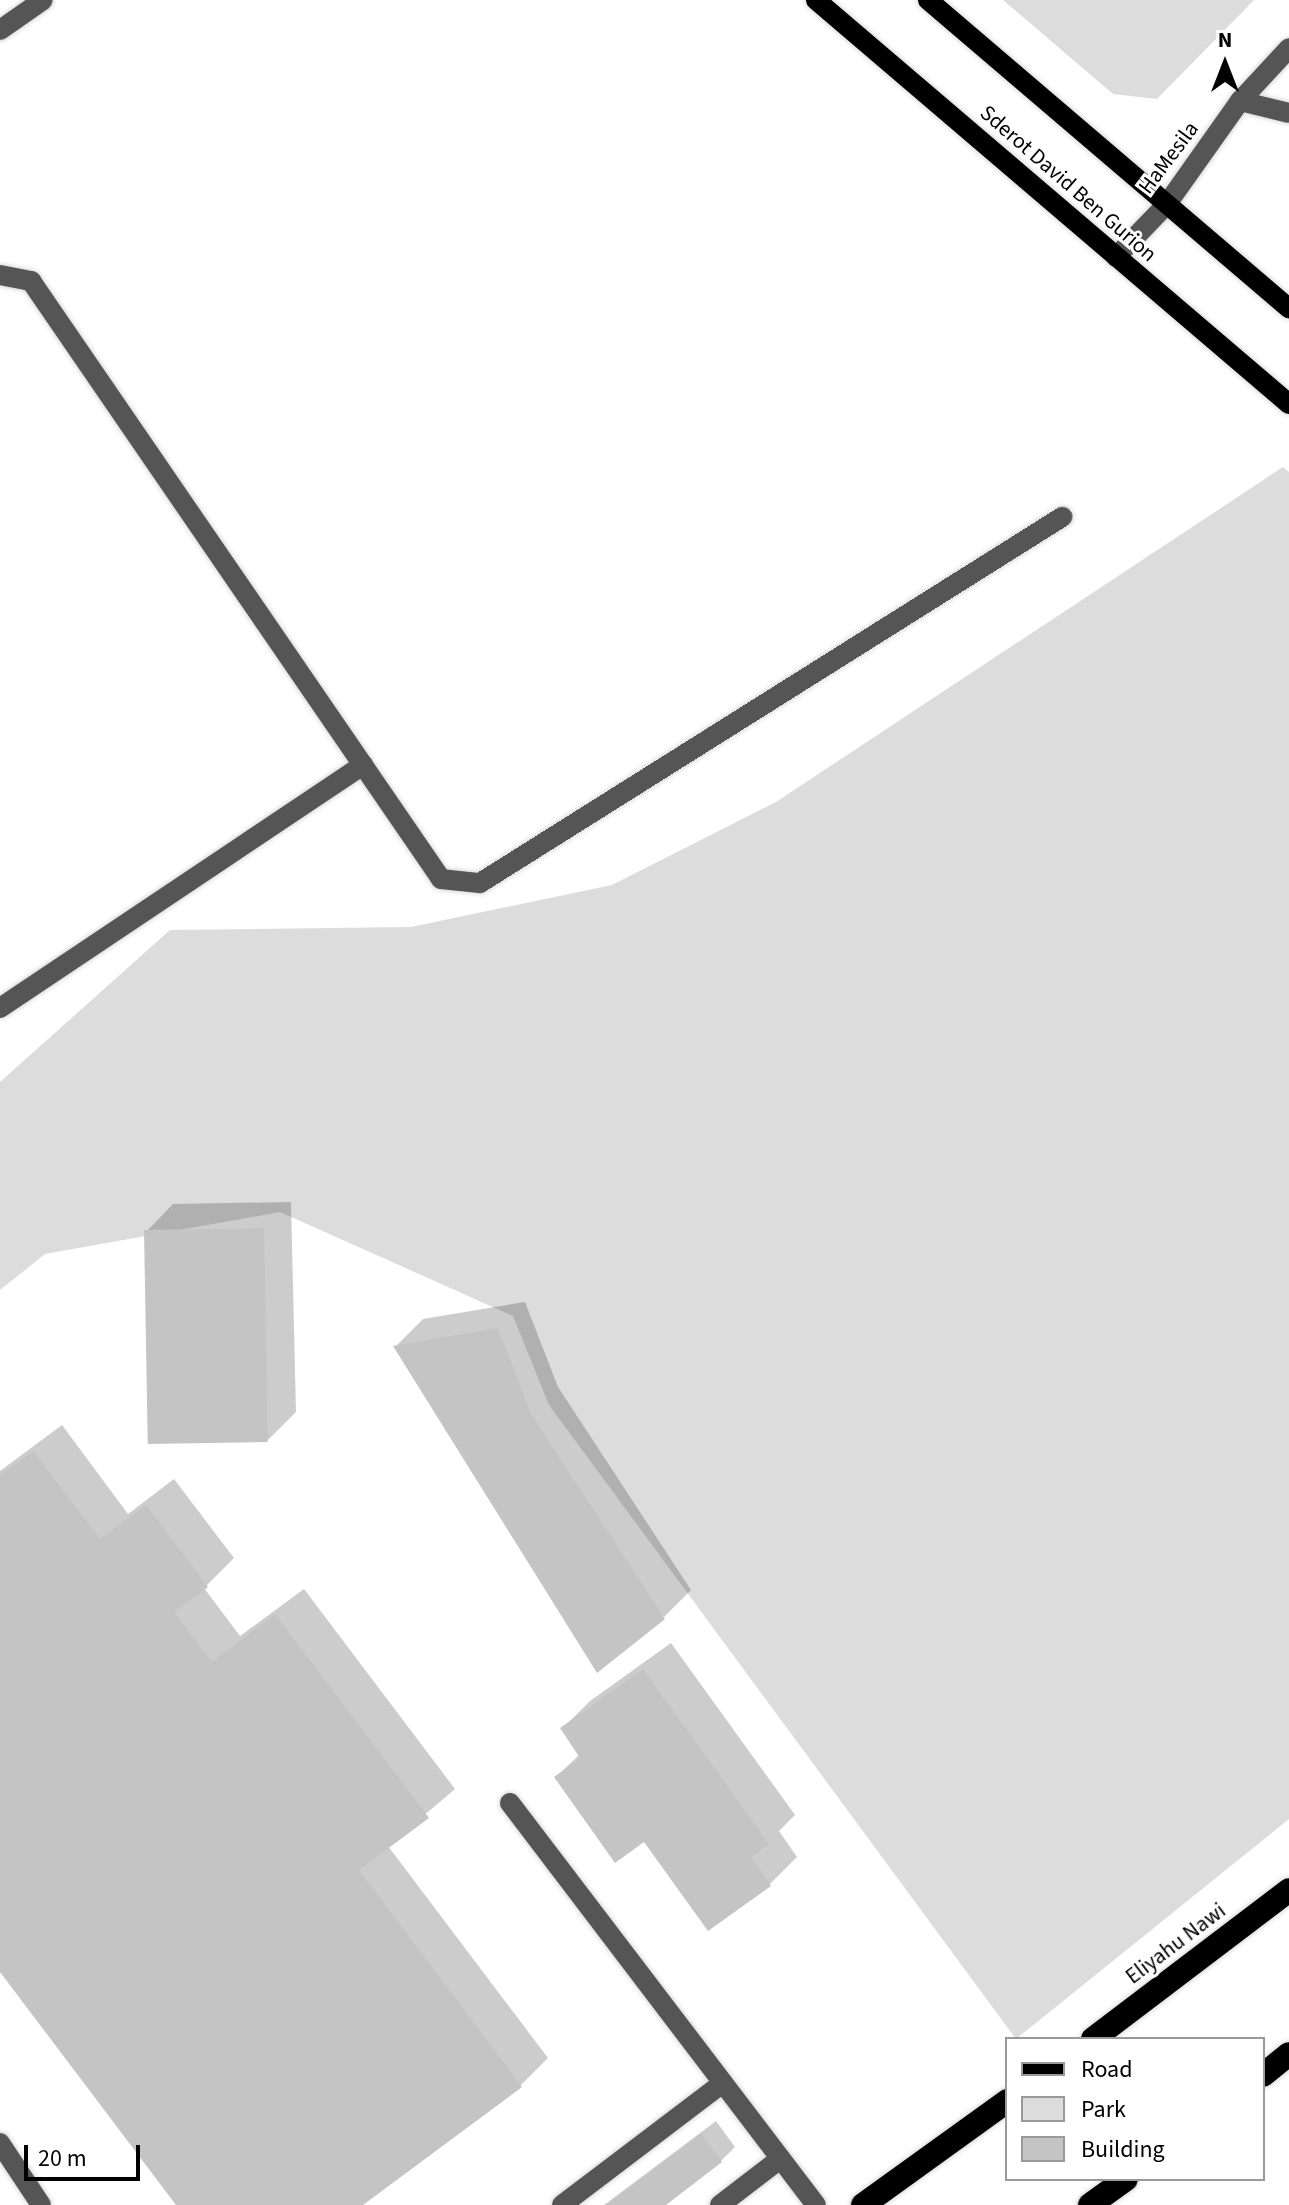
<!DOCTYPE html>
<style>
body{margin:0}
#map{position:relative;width:1289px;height:2205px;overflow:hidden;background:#fff;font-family:"Source Sans 3",sans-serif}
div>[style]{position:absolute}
.green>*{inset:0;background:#dcdcdc}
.shadow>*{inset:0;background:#0003}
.building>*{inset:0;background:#c4c4c4;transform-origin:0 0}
.roads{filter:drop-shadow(0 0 2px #dbdbdb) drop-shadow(0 0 2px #dbdbdb)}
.minor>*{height:20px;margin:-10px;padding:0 10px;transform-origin:10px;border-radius:10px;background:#555}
.major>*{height:20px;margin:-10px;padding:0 10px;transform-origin:10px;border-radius:10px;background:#000}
.highway>*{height:24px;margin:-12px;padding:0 12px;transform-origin:12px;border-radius:12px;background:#000}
span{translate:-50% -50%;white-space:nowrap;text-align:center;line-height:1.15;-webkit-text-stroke:6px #fff;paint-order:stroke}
.street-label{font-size:22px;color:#000}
.legend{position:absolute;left:1005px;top:2037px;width:260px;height:144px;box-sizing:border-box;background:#fff;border:2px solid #999;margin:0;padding:10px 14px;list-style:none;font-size:24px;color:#000}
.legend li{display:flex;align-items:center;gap:16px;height:40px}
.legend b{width:40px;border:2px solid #999}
.north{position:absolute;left:1185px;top:24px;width:80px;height:80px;-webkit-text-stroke:6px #fff;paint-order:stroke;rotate:0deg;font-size:22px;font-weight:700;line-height:32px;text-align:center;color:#000}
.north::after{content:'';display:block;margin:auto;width:28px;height:36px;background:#000;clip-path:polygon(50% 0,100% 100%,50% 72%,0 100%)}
.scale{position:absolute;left:24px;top:2145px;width:116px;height:36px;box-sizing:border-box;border:4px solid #000;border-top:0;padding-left:10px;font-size:24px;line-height:28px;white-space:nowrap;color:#000;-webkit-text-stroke:6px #fff;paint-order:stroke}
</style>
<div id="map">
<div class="green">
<i style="clip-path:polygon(1003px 0,1254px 0,1157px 99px,1113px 94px)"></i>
<i style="clip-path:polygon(1283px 467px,1289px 472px,1289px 1819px,1016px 2039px,549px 1405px,513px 1316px,280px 1212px,45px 1254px,0 1290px,0 1082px,170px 930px,411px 927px,612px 885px,776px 802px)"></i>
</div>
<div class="shadow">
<i style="clip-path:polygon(291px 1202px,296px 1412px,268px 1440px,146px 1232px,173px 1204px)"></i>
<i style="clip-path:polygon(525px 1302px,558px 1387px,691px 1590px,664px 1617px,396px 1346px,423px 1319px)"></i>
<i style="clip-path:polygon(62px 1425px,128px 1514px,174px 1479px,234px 1558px,204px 1588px,240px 1636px,304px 1589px,455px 1789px,388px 1846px,548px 2058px,521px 2085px,360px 2205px,178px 2205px,0 1969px,0 1471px)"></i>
<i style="clip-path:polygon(671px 1643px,795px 1815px,779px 1831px,797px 1857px,770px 1884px,709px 1928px,645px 1839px,556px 1777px,580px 1754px,562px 1729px,590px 1701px)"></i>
<i style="clip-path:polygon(716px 2121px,735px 2147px,721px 2161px,662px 2205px,604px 2205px)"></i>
</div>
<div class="building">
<i style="left:264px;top:1228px;width:214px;height:120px;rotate:89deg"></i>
<i style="clip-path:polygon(498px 1328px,531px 1414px,665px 1619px,597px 1673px,393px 1346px)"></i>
<i style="clip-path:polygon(33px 1451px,100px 1539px,146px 1505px,208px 1587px,174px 1612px,212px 1662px,275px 1614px,429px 1818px,359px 1870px,522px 2087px,363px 2205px,176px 2205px,0 1972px,0 1476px)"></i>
<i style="clip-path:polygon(643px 1669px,769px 1844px,751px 1857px,771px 1886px,708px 1931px,644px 1842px,615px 1863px,554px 1777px,580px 1758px,560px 1728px)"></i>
<i style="clip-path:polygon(701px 2134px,722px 2162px,666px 2205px,606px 2205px)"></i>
</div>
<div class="roads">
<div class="minor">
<i style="left:0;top:30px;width:52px;rotate:-34.9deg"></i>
<i style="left:1240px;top:101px;width:50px;rotate:13.8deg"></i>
<i style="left:1116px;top:257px;width:74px;rotate:-46.1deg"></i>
<i style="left:1167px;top:204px;width:126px;rotate:-54.7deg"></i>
<i style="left:1240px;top:101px;width:72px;rotate:-47.2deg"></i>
<i style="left:0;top:275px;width:32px;rotate:11deg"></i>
<i style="left:31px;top:281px;width:725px;rotate:55.56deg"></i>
<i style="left:441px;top:879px;width:39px;rotate:6deg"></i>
<i style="left:480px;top:883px;width:688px;rotate:-32.16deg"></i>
<i style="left:0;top:1008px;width:437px;rotate:-33.8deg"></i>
<i style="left:510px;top:1803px;width:505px;rotate:52.72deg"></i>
<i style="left:0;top:2143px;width:74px;rotate:56.5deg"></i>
<i style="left:562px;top:2205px;width:202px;rotate:-37.2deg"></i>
<i style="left:720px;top:2205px;width:76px;rotate:-37.5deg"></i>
</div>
<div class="major">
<i style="left:816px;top:0;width:622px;rotate:40.5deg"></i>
<i style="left:928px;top:0;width:475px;rotate:40.5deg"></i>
</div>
<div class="highway">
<i style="left:1093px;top:2039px;width:246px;rotate:-37.2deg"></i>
<i style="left:1263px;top:2075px;width:33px;rotate:-39deg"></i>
<i style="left:863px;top:2205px;width:178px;rotate:-35.8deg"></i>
<i style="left:1090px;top:2205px;width:44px;rotate:-35.8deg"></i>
</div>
</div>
<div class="street-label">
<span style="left:1169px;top:158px;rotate:-53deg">HaMesila</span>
<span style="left:1068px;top:184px;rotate:41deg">Sderot David Ben Gurion</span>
<span style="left:1176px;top:1944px;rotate:-37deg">Eliyahu Nawi</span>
</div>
<ul class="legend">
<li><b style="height:10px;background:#000"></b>Road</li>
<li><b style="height:22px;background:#dcdcdc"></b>Park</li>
<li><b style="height:22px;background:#c4c4c4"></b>Building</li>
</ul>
<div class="north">N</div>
<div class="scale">20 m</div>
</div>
